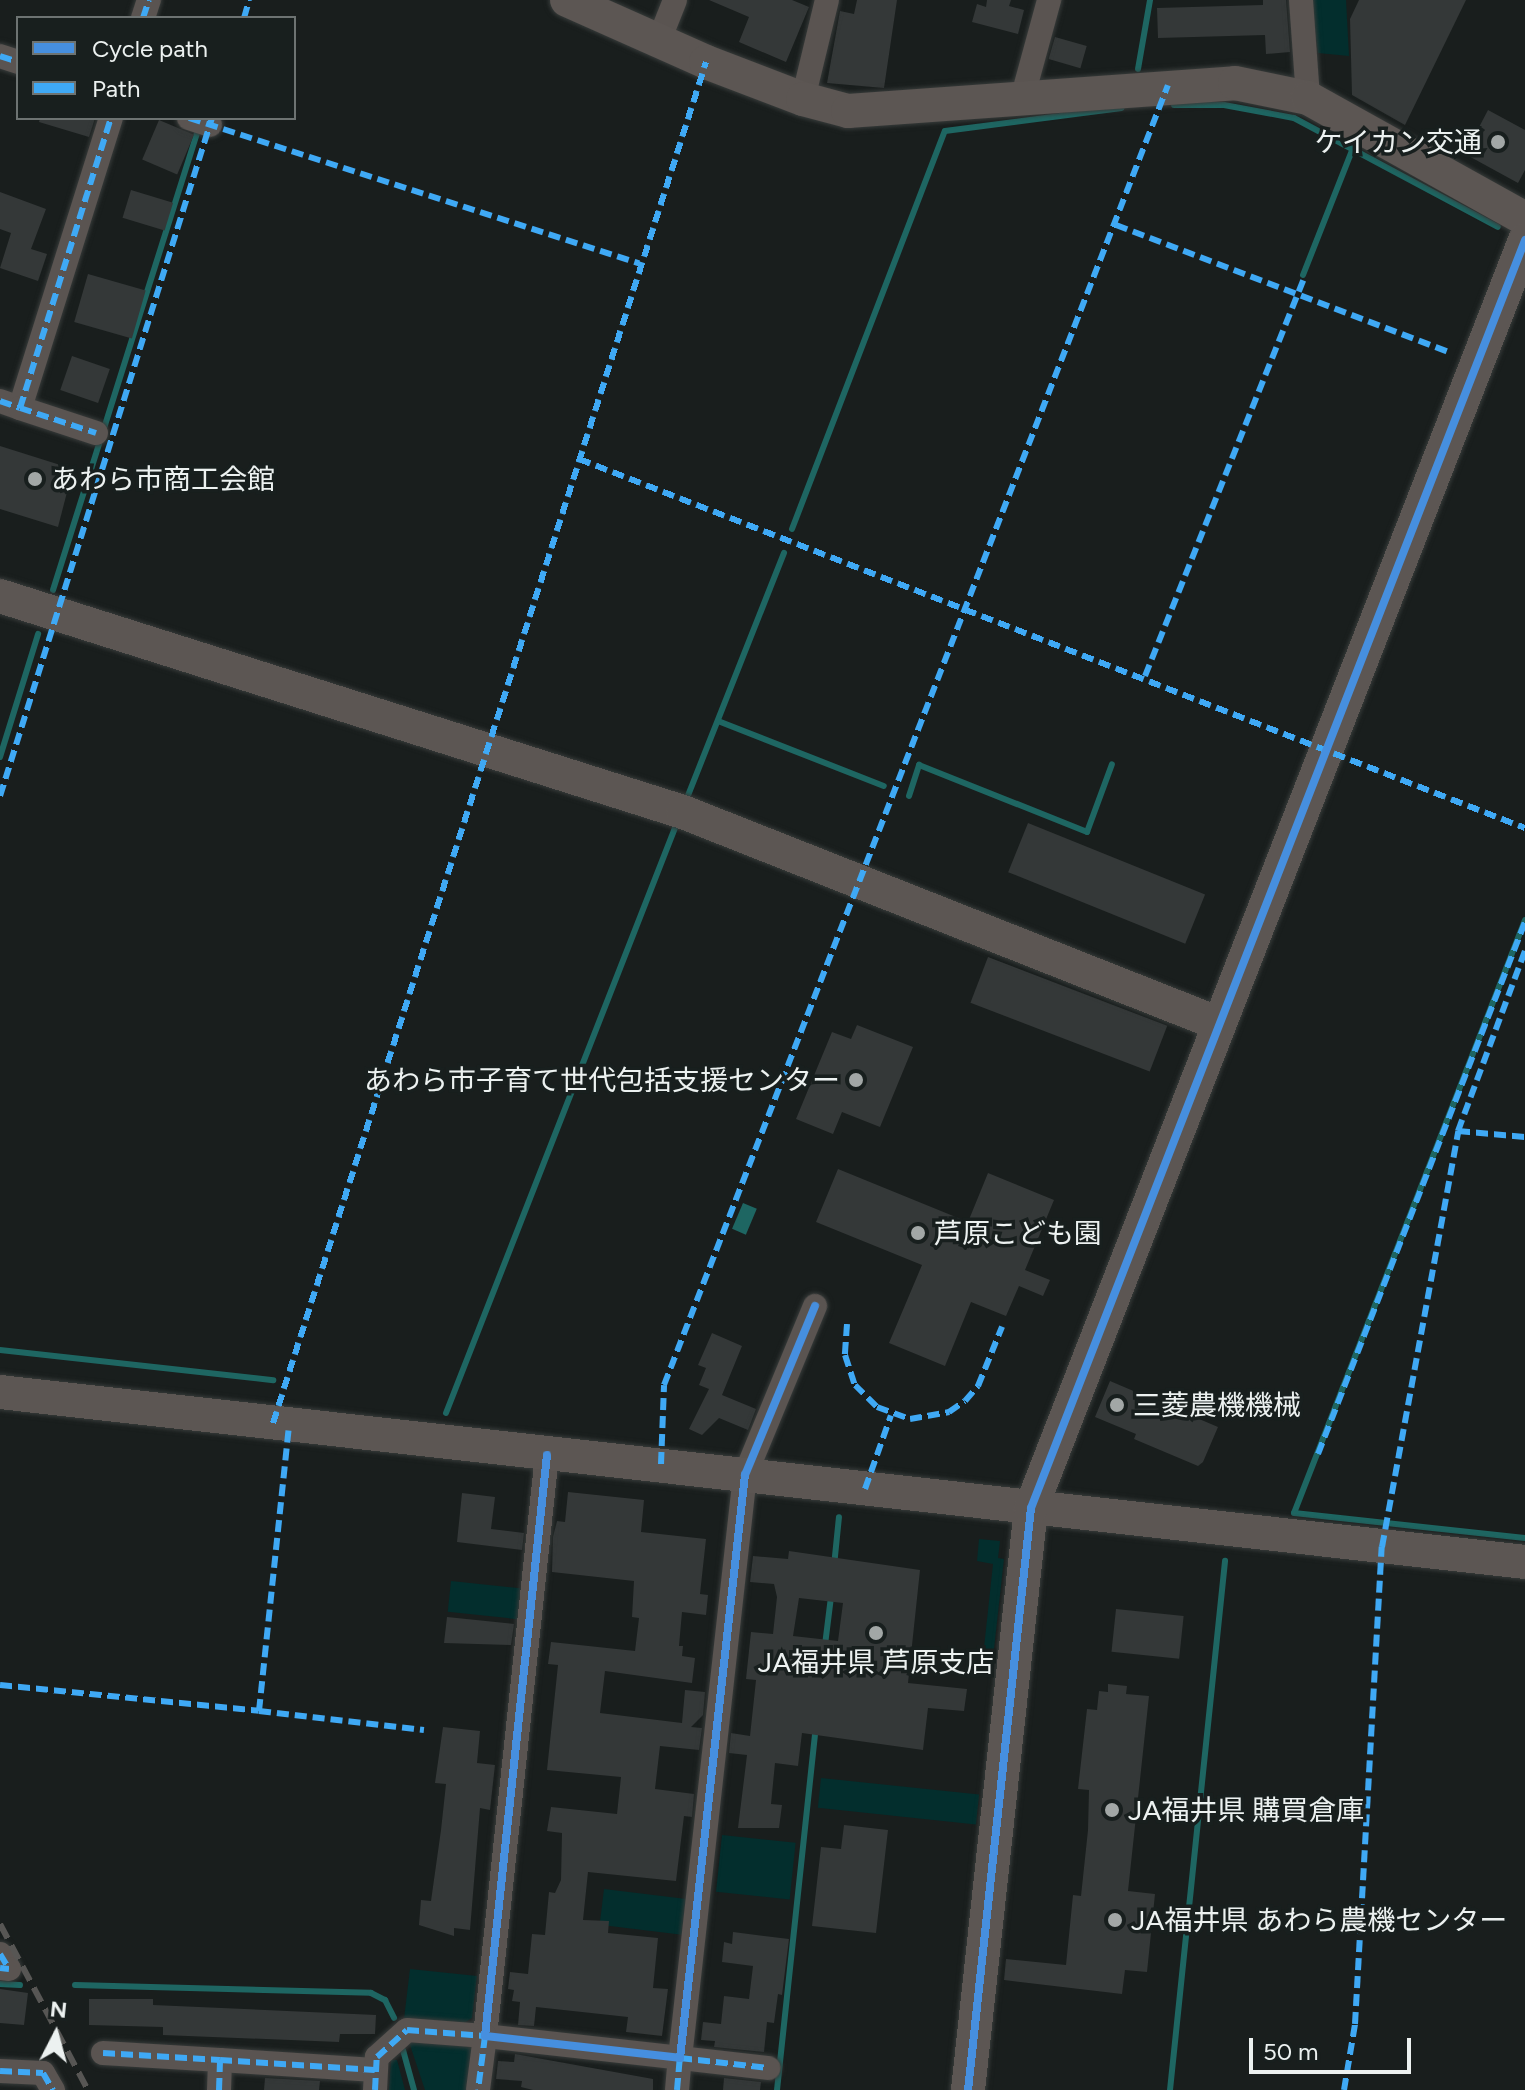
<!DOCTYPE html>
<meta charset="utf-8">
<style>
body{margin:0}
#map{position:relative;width:1525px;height:2090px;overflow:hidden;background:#191e1d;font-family:Figtree,"Noto Sans JP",sans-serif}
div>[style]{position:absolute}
.green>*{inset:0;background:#032e2d;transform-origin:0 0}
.water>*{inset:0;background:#1e6662;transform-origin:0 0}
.stream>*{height:6px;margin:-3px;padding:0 3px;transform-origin:3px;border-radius:3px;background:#1e6662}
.building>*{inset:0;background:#343838;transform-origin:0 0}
.roads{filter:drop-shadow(0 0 2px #373b3a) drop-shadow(0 0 2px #373b3a)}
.street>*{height:24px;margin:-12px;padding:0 12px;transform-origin:12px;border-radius:12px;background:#5a5451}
.secondary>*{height:34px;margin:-17px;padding:0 17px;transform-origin:17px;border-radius:17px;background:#5c5653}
.rail>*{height:6px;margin-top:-3px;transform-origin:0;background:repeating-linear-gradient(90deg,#575654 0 16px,transparent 0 24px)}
.quiet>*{height:6px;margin-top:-3px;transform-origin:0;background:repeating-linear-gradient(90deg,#3fa9f5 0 12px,transparent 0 18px)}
.cycleway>*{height:8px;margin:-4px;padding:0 4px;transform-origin:4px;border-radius:4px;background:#468fdf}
.dots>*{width:22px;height:22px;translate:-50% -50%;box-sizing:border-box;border:4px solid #181f1e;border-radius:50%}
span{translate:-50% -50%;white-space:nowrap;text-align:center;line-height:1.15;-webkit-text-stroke:7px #181f1e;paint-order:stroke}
.poi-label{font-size:28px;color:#ecf1f0}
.right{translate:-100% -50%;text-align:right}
.left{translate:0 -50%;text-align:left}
.legend{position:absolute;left:16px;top:16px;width:280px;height:104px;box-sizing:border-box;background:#181f1e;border:2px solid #6d7372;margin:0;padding:10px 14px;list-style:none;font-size:24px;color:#ecf1f0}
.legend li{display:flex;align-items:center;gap:16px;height:40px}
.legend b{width:40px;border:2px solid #6d7372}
.north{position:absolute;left:16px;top:1994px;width:80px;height:80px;-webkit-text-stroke:6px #181f1e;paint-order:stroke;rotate:6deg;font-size:22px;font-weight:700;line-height:32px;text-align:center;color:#ecf1f0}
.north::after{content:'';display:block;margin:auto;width:28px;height:36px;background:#ecf1f0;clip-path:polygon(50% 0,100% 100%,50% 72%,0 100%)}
.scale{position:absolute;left:1249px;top:2038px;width:162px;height:36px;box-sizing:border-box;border:4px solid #ecf1f0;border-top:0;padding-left:10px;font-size:24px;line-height:28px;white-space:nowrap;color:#ecf1f0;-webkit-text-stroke:6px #181f1e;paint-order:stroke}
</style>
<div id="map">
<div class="green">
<i style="clip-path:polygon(1311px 0,1346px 0,1349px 56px,1318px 53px)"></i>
<i style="clip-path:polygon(979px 1539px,1000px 1541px,998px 1558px,1004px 1559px,993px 1658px,983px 1657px,993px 1564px,977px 1561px)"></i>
<i style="left:451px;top:1581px;width:70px;height:31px;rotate:6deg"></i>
<i style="left:821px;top:1778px;width:159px;height:30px;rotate:6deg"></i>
<i style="left:722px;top:1835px;width:74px;height:57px;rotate:6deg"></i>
<i style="left:604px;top:1889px;width:83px;height:36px;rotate:7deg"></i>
<i style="clip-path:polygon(410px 1969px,477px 1976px,472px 2018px,461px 2025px,404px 2019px)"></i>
<i style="clip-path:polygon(408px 2039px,472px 2047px,466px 2090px,425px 2090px)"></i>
<i style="clip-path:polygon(391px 2060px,397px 2060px,405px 2090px,389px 2090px)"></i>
</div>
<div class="water">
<i style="left:743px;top:1203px;width:15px;height:28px;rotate:23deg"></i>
</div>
<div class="stream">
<i style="left:1138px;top:69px;width:70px;rotate:-80.1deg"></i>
<i style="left:1174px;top:105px;width:50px"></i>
<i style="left:1224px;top:105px;width:71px;rotate:10.5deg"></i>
<i style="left:1294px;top:118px;width:231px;rotate:28.1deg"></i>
<i style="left:1303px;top:275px;width:136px;rotate:-68.5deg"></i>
<i style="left:792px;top:529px;width:426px;rotate:-69deg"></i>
<i style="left:945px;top:131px;width:178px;rotate:-7.4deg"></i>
<i style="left:53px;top:590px;width:480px;rotate:-72.5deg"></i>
<i style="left:718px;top:721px;width:178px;rotate:21.4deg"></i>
<i style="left:0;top:757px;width:129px;rotate:-72.8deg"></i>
<i style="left:909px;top:796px;width:33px;rotate:-72deg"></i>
<i style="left:919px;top:765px;width:181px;rotate:21.7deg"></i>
<i style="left:1087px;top:832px;width:72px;rotate:-69.8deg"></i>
<i style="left:685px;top:803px;width:269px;rotate:-68.4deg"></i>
<i style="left:1525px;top:920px;width:636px;rotate:111.28deg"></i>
<i style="left:1294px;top:1513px;width:232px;rotate:6.2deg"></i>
<i style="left:0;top:1350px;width:275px;rotate:6.3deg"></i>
<i style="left:446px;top:1413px;width:637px;rotate:-68.63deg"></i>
<i style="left:834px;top:1566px;width:49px;rotate:-84.2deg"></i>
<i style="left:825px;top:1645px;width:48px;rotate:-82.9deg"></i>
<i style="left:0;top:1984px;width:20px;rotate:3deg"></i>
<i style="left:75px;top:1985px;width:296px;rotate:1.5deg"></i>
<i style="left:371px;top:1993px;width:16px;rotate:27deg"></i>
<i style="left:385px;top:2000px;width:20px;rotate:63deg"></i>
<i style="left:403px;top:2050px;width:41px;rotate:74.6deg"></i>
<i style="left:777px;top:2090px;width:364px;rotate:-83.9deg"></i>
<i style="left:1170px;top:2090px;width:532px;rotate:-84.06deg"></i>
</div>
<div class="building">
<i style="clip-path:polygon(709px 0,792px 0,809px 7px,786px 62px,739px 42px,749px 17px)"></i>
<i style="clip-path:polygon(857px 0,897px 0,884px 88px,827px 83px,840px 11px,854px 14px)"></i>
<i style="clip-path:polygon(987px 0,1011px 0,1009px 6px,1024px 10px,1018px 34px,972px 22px,977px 4px,986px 7px)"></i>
<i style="clip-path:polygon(1263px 0,1286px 0,1290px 52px,1266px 54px,1265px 35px,1158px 38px,1157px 8px,1263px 5px)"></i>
<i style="clip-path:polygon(1359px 0,1466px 0,1405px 125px,1352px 95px,1350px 19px)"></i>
<i style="left:1055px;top:37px;width:33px;height:23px;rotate:16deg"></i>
<i style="clip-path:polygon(1488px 110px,1525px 130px,1525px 170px,1518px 183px,1465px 154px)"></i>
<i style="clip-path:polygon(40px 118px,95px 118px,89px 137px,39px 122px)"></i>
<i style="left:159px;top:120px;width:38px;height:43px;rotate:23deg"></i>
<i style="left:131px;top:190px;width:44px;height:29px;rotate:17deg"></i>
<i style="clip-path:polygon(0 192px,46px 209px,31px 249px,47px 254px,38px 281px,0 268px,11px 233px,0 229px)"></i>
<i style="left:88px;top:274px;width:60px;height:50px;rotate:16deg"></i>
<i style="left:72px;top:356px;width:40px;height:36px;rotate:19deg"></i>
<i style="clip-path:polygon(0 446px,73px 469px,58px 527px,0 509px)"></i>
<i style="left:1028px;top:823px;width:191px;height:53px;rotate:22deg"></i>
<i style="left:988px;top:957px;width:192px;height:49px;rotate:21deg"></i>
<i style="clip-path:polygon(857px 1025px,913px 1047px,880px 1127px,842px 1112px,833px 1134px,796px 1119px,832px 1032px,851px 1039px)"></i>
<i style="clip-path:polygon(838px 1169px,968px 1222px,988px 1173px,1054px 1200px,1025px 1270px,1050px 1280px,1043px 1296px,1019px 1286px,1006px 1316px,971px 1302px,945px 1366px,889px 1343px,922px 1265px,816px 1222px)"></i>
<i style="clip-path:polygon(712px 1333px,742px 1346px,722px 1395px,756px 1409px,748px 1430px,719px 1418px,702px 1435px,689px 1429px,709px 1389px,699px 1385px,706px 1368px,698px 1365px)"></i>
<i style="clip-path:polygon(1110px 1381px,1218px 1427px,1203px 1462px,1198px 1466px,1134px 1439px,1136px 1434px,1095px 1417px)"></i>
<i style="clip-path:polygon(568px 1492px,644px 1500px,641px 1532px,706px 1539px,700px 1594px,708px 1595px,706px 1615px,682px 1612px,679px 1646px,683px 1646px,682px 1656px,695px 1658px,692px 1683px,605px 1671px,600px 1713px,682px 1723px,685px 1690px,705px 1692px,703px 1715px,691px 1727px,702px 1728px,699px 1750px,660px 1746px,655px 1789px,694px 1794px,692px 1817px,684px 1816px,676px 1881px,588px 1872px,583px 1920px,609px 1921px,608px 1933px,658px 1938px,653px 1988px,668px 1989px,662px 2036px,626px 2032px,628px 2017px,536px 2007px,534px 2026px,518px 2025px,520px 2002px,512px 2001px,514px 1990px,508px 1989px,510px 1972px,528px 1974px,532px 1934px,545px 1935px,549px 1892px,555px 1893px,561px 1880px,562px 1833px,547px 1831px,551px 1807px,617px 1814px,621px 1777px,547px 1770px,558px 1665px,548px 1664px,551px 1642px,635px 1651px,639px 1618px,632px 1617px,634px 1581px,552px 1572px,553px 1537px,557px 1521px,565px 1522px)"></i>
<i style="clip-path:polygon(462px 1493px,495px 1497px,491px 1529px,524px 1533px,522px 1550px,457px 1542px)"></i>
<i style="clip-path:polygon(evenodd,789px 1551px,920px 1570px,908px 1683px,967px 1689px,964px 1711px,928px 1708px,923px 1750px,802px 1733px,798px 1766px,775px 1763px,771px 1804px,782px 1805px,779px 1828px,738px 1828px,747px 1755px,729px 1753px,731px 1733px,750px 1736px,756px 1680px,746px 1679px,751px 1632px,773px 1634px,777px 1597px,774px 1584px,750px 1582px,753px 1556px,788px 1559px,789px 1551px,799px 1598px,843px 1603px,838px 1641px,793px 1636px,799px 1598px)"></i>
<i style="left:1116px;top:1609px;width:68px;height:43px;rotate:6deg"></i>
<i style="clip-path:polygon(447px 1617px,514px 1624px,511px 1645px,444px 1643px)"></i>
<i style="clip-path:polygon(1108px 1684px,1127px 1686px,1126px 1694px,1149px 1696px,1128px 1891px,1155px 1894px,1147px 1972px,1125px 1970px,1122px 1994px,1004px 1980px,1006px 1959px,1066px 1965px,1073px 1895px,1081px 1896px,1088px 1830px,1089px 1790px,1078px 1789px,1087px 1709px,1097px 1710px,1099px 1691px,1108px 1692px)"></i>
<i style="clip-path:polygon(443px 1727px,480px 1731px,477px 1763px,495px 1765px,490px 1810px,480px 1808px,470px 1930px,454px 1928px,454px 1936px,419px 1925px,421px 1900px,431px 1901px,441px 1830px,446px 1784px,435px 1783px)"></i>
<i style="clip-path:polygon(844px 1825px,888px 1830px,876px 1933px,812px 1926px,821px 1847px,841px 1849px)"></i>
<i style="clip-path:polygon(733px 1932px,789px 1939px,782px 1995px,778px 1994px,774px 2023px,767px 2022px,764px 2052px,714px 2047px,715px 2041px,701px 2040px,703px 2022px,721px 2024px,724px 1996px,749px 1999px,753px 1966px,722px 1962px,724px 1942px,732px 1944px)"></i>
<i style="clip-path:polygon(0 1989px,28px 1993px,24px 2025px,0 2023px)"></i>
<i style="clip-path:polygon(89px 1999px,153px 1999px,153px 2005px,376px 2015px,375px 2034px,340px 2034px,339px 2042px,163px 2035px,163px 2027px,89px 2025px)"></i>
<i style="clip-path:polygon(515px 2054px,653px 2079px,653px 2090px,533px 2090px,521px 2087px,522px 2081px,496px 2079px,498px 2061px,514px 2062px)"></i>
<i style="clip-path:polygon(265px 2078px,320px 2081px,319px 2090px,264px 2090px)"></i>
<i style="clip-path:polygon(724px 2078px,761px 2082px,760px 2090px,723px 2090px)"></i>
</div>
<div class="roads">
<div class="street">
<i style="left:1301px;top:0;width:98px;rotate:85.9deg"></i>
<i style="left:143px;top:18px;width:19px;rotate:-72deg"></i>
<i style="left:658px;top:43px;width:46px;rotate:-68.4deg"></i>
<i style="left:0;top:56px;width:19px;rotate:18deg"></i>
<i style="left:803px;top:99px;width:102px;rotate:-76.4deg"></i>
<i style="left:1022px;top:99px;width:103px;rotate:-74.7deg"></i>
<i style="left:189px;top:118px;width:22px;rotate:18deg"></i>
<i style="left:0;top:401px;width:21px;rotate:19deg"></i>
<i style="left:20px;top:408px;width:304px;rotate:-72.6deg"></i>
<i style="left:20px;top:408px;width:80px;rotate:18.2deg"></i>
<i style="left:547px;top:1455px;width:584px;rotate:96.09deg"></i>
<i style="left:485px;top:2036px;width:196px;rotate:6.4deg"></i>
<i style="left:680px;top:2058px;width:587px;rotate:-83.64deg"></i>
<i style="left:745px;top:1475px;width:183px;rotate:-67.5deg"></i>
<i style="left:0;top:1954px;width:17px;rotate:59deg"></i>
<i style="left:9px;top:1969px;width:9px;rotate:-174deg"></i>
<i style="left:103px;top:2053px;width:117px;rotate:3.4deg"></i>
<i style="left:0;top:2071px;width:43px;rotate:2.7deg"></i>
<i style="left:43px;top:2073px;width:20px;rotate:60deg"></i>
<i style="left:219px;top:2090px;width:30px;rotate:-88deg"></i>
<i style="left:220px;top:2060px;width:155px;rotate:3.7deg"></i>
<i style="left:375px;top:2090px;width:33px;rotate:-87deg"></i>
<i style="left:377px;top:2057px;width:40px;rotate:-42deg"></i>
<i style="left:407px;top:2030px;width:78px;rotate:4.4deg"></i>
<i style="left:485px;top:2036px;width:54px;rotate:97.4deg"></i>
<i style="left:677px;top:2090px;width:32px;rotate:-85deg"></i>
<i style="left:680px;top:2058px;width:89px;rotate:6.5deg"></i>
</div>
<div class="secondary">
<i style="left:567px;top:0;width:152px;rotate:24deg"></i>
<i style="left:706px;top:62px;width:104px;rotate:20.9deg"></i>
<i style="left:803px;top:99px;width:47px;rotate:14.9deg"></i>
<i style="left:848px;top:111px;width:388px;rotate:-4.1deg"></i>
<i style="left:1235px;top:83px;width:75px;rotate:11.6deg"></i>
<i style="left:1308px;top:98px;width:248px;rotate:29.1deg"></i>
<i style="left:0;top:596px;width:716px;rotate:17.55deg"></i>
<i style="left:683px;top:812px;width:574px;rotate:21.56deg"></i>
<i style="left:0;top:1392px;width:1534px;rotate:6.36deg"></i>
<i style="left:968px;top:2090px;width:585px;rotate:-83.82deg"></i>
<i style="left:1031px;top:1508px;width:1361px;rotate:-68.71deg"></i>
</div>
</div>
<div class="rail">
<i style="left:0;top:1924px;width:188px;rotate:62.1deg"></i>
</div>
<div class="quiet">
<i style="left:143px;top:18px;width:19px;rotate:-72deg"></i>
<i style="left:244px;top:18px;width:19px;rotate:-74deg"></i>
<i style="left:0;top:56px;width:19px;rotate:18deg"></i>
<i style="left:189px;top:118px;width:473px;rotate:17.9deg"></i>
<i style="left:1116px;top:225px;width:355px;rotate:20.9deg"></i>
<i style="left:0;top:401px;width:21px;rotate:19deg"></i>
<i style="left:20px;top:408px;width:304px;rotate:-72.6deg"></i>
<i style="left:20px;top:408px;width:80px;rotate:18.2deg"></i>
<i style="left:579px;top:459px;width:1015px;rotate:21.31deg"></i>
<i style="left:1145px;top:676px;width:426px;rotate:-68.2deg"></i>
<i style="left:0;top:796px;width:710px;rotate:-72.64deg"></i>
<i style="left:1458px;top:1131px;width:67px;rotate:5.1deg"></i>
<i style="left:847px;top:1324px;width:31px;rotate:94deg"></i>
<i style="left:845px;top:1355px;width:32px;rotate:72deg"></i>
<i style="left:855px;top:1385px;width:31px;rotate:45deg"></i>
<i style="left:877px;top:1407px;width:35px;rotate:20deg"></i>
<i style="left:910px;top:1419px;width:40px;rotate:-10deg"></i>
<i style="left:949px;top:1412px;width:19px;rotate:-35deg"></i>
<i style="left:965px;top:1401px;width:20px;rotate:-49deg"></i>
<i style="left:978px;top:1386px;width:64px;rotate:-67.9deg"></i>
<i style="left:273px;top:1423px;width:1428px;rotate:-72.35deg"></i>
<i style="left:1318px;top:1454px;width:571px;rotate:-68.74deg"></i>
<i style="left:661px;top:1464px;width:79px;rotate:-87.8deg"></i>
<i style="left:664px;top:1385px;width:1394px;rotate:-68.81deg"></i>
<i style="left:865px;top:1489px;width:78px;rotate:-70.6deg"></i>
<i style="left:0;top:1685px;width:260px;rotate:5.7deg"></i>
<i style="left:259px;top:1711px;width:288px;rotate:-84deg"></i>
<i style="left:259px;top:1711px;width:166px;rotate:6.6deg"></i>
<i style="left:0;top:1954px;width:17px;rotate:59deg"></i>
<i style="left:9px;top:1969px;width:9px;rotate:-174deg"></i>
<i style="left:103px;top:2053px;width:117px;rotate:3.4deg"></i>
<i style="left:0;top:2071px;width:43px;rotate:2.7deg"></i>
<i style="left:43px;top:2073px;width:20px;rotate:60deg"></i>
<i style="left:219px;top:2090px;width:30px;rotate:-88deg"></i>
<i style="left:220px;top:2060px;width:155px;rotate:3.7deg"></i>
<i style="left:375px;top:2090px;width:33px;rotate:-87deg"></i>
<i style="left:377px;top:2057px;width:40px;rotate:-42deg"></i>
<i style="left:407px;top:2030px;width:78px;rotate:4.4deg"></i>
<i style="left:485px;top:2036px;width:54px;rotate:97.4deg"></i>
<i style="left:677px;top:2090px;width:32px;rotate:-85deg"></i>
<i style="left:680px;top:2058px;width:89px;rotate:6.5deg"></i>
<i style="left:1344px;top:2090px;width:67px;rotate:-80.5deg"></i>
<i style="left:1355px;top:2024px;width:478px;rotate:-86.8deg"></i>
<i style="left:1382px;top:1547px;width:423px;rotate:-79.6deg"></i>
<i style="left:1458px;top:1131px;width:192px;rotate:-69.6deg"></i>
</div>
<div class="cycleway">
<i style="left:547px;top:1455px;width:584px;rotate:96.09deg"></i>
<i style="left:485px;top:2036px;width:196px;rotate:6.4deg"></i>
<i style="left:680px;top:2058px;width:587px;rotate:-83.64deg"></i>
<i style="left:745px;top:1475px;width:183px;rotate:-67.5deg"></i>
<i style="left:968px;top:2090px;width:585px;rotate:-83.82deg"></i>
<i style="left:1031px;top:1508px;width:1361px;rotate:-68.71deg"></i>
</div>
<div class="dots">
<i style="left:1498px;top:142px;background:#a2a7a6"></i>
<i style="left:35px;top:479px;background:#a2a7a6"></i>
<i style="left:856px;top:1080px;background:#a2a7a6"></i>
<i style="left:918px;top:1233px;background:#a2a7a6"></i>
<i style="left:1117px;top:1405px;background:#a2a7a6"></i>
<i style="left:876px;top:1633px;background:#a2a7a6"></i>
<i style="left:1112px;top:1810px;background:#a2a7a6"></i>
<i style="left:1115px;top:1920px;background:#a2a7a6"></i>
</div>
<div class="poi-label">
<span class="right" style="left:1482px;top:142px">ケイカン交通</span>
<span class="left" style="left:51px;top:479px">あわら市商工会館</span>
<span class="right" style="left:840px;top:1080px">あわら市子育て世代包括支援センター</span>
<span class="left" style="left:934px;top:1233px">芦原こども園</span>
<span class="left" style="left:1133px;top:1405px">三菱農機機械</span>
<span style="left:876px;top:1662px">JA福井県 芦原支店</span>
<span class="left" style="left:1128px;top:1810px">JA福井県 購買倉庫</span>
<span class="left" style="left:1131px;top:1920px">JA福井県 あわら農機センター</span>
</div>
<ul class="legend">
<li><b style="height:10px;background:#468fdf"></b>Cycle path</li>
<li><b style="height:10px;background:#3fa9f5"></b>Path</li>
</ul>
<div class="north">N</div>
<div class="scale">50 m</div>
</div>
